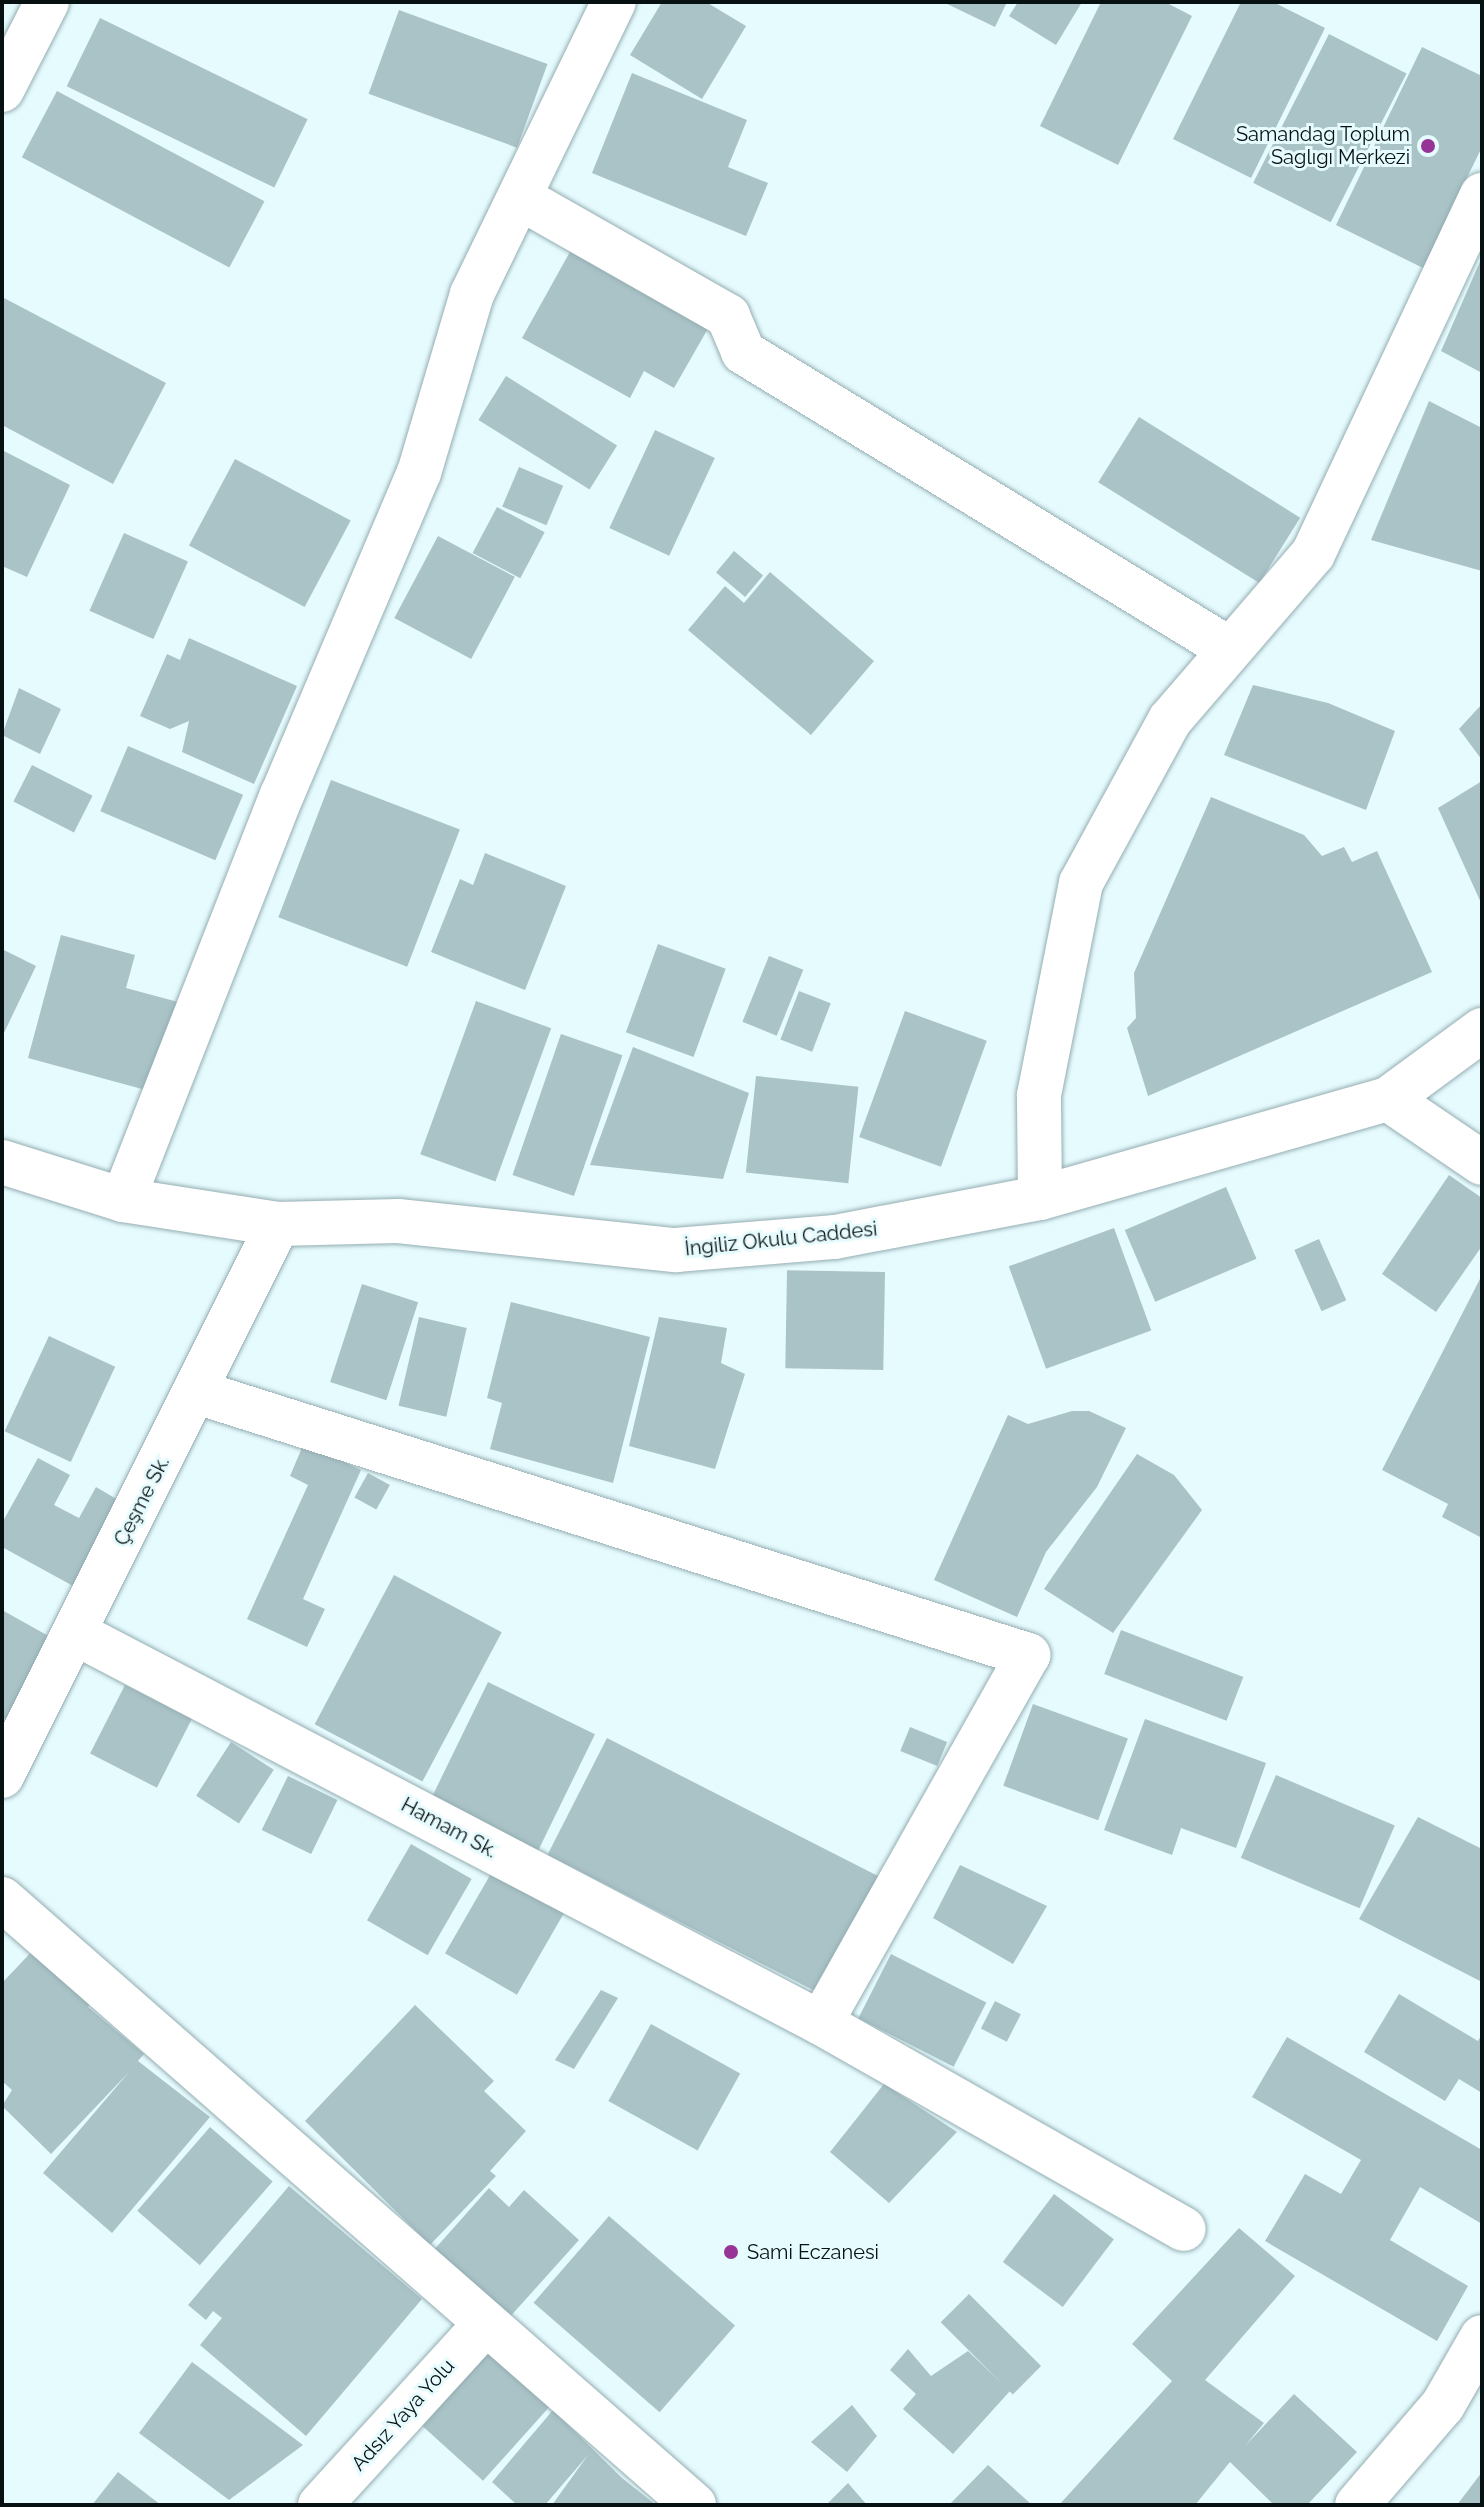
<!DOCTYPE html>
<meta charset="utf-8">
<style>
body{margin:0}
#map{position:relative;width:1484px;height:2507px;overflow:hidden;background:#e6fbfe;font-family:Raleway,sans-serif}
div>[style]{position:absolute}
.building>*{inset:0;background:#aac3c7;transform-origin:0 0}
.roads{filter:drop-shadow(0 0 2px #94adb1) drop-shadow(0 0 2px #94adb1)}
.minor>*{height:44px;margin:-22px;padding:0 22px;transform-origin:22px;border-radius:22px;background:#fff}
.tertiary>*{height:44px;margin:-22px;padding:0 22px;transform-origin:22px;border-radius:22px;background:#fff}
.dots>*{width:22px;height:22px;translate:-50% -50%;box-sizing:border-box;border:4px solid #e6fbfe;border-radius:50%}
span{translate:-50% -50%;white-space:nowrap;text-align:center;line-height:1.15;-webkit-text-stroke:6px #e6fbfe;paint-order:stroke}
.poi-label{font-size:20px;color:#081112}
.right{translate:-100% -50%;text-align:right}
.left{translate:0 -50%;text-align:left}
.street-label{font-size:20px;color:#081112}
.frame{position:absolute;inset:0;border:4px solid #081112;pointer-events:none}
</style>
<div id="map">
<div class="building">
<i style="clip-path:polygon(662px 2px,706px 2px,746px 26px,702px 99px,630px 55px)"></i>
<i style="clip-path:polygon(943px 2px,1007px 2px,995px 27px)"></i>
<i style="clip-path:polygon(1018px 2px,1082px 2px,1056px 45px,1009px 16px)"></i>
<i style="clip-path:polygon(1101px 2px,1165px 2px,1192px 16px,1118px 165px,1040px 126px)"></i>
<i style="clip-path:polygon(1241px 2px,1273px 2px,1325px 28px,1251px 178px,1173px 139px)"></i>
<i style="left:399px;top:10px;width:158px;height:89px;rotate:20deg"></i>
<i style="left:100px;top:18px;width:231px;height:76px;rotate:26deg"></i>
<i style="left:1329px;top:34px;width:87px;height:167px;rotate:27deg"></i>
<i style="clip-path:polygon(1422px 47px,1482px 76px,1482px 147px,1423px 268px,1336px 225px)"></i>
<i style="clip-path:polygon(632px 73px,747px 120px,728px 167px,768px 183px,746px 236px,592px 173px)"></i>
<i style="left:57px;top:91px;width:235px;height:75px;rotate:28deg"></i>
<i style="clip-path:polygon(576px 241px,714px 318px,674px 388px,644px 371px,630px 398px,522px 338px)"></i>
<i style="clip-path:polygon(1482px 257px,1482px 373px,1441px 351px)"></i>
<i style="clip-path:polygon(2px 297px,166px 383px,113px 484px,2px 425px)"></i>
<i style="left:506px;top:376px;width:131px;height:52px;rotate:32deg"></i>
<i style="clip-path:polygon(1429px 401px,1482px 428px,1482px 571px,1371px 540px)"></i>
<i style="left:1139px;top:417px;width:190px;height:77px;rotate:32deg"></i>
<i style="left:655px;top:430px;width:66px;height:108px;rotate:25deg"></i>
<i style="clip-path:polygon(2px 450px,70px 485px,27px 577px,2px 566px)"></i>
<i style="left:235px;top:459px;width:131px;height:98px;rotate:28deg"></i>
<i style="left:519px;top:467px;width:48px;height:43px;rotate:23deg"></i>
<i style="left:497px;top:507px;width:54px;height:52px;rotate:28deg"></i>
<i style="left:124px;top:533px;width:70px;height:85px;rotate:24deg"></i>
<i style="left:438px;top:536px;width:87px;height:93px;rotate:28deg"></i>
<i style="left:734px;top:551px;width:38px;height:28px;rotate:40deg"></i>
<i style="clip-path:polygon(770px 572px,874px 661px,811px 735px,688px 630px,725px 586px,744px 603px)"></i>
<i style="clip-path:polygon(189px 638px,297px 686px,254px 784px,182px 752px,189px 721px,170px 729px,140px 716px,167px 654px,180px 660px)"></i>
<i style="clip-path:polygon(1253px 685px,1328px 703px,1395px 731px,1366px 810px,1224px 755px)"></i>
<i style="clip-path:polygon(19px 688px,61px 709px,40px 754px,2px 735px)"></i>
<i style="clip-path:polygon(1482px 704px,1482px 760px,1459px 729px)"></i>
<i style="left:128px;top:746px;width:125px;height:71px;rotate:23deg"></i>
<i style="left:32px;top:765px;width:68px;height:41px;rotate:27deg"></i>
<i style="left:331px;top:780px;width:138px;height:147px;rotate:21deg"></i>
<i style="clip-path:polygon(1482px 781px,1482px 905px,1438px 808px)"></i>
<i style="clip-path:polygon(1211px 797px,1304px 835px,1322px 856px,1344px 847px,1352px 862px,1377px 851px,1432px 972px,1148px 1096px,1127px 1028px,1136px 1018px,1134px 973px)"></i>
<i style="clip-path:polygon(485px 853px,566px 886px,525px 990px,431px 952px,460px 879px,473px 885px)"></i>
<i style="clip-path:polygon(61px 935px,135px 955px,126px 988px,178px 1002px,153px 1092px,28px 1058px)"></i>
<i style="left:658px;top:944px;width:72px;height:94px;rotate:20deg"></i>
<i style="clip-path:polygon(2px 949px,36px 966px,2px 1037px)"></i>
<i style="left:769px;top:956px;width:37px;height:71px;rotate:22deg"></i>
<i style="left:799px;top:991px;width:34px;height:52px;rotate:21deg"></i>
<i style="left:476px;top:1001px;width:80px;height:163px;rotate:20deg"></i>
<i style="left:905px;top:1011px;width:87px;height:134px;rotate:20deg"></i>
<i style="left:561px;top:1034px;width:65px;height:149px;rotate:19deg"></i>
<i style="clip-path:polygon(633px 1047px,749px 1093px,723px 1179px,590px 1165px)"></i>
<i style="left:756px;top:1076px;width:103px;height:97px;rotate:6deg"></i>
<i style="clip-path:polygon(1449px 1175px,1482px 1198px,1482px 1246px,1436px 1312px,1382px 1274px)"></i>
<i style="left:1226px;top:1187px;width:78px;height:110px;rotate:67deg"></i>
<i style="left:1114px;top:1228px;width:109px;height:112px;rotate:70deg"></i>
<i style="left:1319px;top:1239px;width:67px;height:27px;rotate:66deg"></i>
<i style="left:885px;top:1272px;width:98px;height:98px;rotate:91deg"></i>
<i style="clip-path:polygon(1482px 1275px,1482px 1538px,1442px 1517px,1448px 1504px,1382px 1470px)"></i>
<i style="left:362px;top:1284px;width:59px;height:103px;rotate:18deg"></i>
<i style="clip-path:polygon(511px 1302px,650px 1337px,613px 1483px,490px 1449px,502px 1403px,487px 1398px)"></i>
<i style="left:419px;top:1317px;width:49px;height:91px;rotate:13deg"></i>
<i style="clip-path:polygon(659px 1317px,727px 1328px,721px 1363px,745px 1374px,715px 1469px,629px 1446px)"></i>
<i style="left:49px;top:1336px;width:73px;height:105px;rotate:25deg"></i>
<i style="clip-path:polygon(1072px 1411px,1089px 1411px,1126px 1428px,1097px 1487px,1046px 1552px,1017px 1617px,934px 1580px,1008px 1415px,1028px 1424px)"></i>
<i style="clip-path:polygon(304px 1443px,361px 1470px,303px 1599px,325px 1609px,307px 1647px,247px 1619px,308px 1485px,290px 1476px)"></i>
<i style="clip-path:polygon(1137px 1454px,1174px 1475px,1202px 1510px,1113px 1633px,1044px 1589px)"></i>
<i style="clip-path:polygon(38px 1458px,70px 1475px,54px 1505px,79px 1518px,96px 1487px,130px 1507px,84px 1592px,2px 1547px,2px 1523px)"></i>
<i style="left:368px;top:1473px;width:25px;height:28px;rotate:29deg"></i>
<i style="left:394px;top:1575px;width:122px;height:169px;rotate:28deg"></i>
<i style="clip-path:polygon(2px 1610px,61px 1643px,16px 1725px,2px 1717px)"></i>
<i style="left:1121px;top:1630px;width:131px;height:47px;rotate:21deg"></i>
<i style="left:488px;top:1682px;width:119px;height:132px;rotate:26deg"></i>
<i style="left:125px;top:1685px;width:75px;height:77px;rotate:27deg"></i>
<i style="left:1033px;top:1704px;width:101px;height:87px;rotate:20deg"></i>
<i style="clip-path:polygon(1145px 1719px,1266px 1763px,1236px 1848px,1181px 1828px,1172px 1855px,1104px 1830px)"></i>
<i style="left:910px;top:1727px;width:40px;height:26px;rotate:22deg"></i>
<i style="left:607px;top:1738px;width:308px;height:131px;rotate:27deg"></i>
<i style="left:231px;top:1742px;width:51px;height:64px;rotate:33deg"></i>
<i style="left:1276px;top:1775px;width:129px;height:90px;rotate:23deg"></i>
<i style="left:288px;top:1776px;width:55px;height:60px;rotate:26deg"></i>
<i style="clip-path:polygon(1418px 1817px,1482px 1849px,1482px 1982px,1359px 1919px)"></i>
<i style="left:411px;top:1844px;width:70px;height:88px;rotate:30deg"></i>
<i style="clip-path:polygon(960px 1865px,1047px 1906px,1013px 1964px,933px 1918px)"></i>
<i style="left:493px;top:1870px;width:83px;height:96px;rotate:30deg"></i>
<i style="clip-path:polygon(38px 1945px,98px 1995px,88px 2007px,144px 2054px,138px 2061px,210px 2117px,112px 2233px,43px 2173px,129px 2072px,51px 2154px,2px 2106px,12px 2090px,2px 2081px,2px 1983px)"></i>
<i style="left:891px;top:1954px;width:107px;height:72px;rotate:27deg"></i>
<i style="clip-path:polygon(601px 1990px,618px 1998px,574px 2069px,555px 2060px)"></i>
<i style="clip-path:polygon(1399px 1994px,1478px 2041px,1482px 2034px,1482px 2093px,1459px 2079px,1445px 2101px,1364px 2052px)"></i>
<i style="left:995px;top:2001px;width:29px;height:31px;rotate:27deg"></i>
<i style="clip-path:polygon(415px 2005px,494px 2081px,484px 2091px,526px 2131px,490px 2171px,496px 2176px,430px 2245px,305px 2121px)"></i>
<i style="left:651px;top:2024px;width:102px;height:88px;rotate:29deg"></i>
<i style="clip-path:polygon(1287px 2037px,1482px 2150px,1482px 2224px,1420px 2187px,1390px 2240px,1468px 2286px,1437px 2341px,1265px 2241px,1305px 2174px,1341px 2194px,1361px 2160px,1252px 2097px)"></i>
<i style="clip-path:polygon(884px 2084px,957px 2132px,889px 2203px,830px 2152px)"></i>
<i style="left:210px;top:2127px;width:83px;height:111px;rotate:41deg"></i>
<i style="clip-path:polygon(289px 2186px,422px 2299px,306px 2436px,200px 2345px,222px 2318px,213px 2311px,206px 2320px,188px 2305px)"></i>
<i style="clip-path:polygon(489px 2188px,509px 2207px,524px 2190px,579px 2240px,508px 2319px,433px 2251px)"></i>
<i style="left:1054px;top:2194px;width:75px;height:85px;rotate:37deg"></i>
<i style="left:609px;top:2216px;width:167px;height:115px;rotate:41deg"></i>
<i style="clip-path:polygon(1239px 2228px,1295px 2276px,1205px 2380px,1264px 2423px,1245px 2446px,1294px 2394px,1357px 2452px,1307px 2505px,1274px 2505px,1230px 2462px,1195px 2505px,1059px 2505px,1172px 2381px,1132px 2344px)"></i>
<i style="left:969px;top:2294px;width:102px;height:40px;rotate:45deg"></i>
<i style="left:493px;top:2347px;width:82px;height:106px;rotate:42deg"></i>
<i style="clip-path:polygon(908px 2349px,931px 2376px,968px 2351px,1010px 2391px,953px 2454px,903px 2409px,916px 2394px,890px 2370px)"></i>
<i style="clip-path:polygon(192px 2362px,303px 2445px,229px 2500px,139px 2433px)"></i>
<i style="clip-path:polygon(852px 2405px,877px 2436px,847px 2472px,811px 2442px)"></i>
<i style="clip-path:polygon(553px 2410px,622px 2478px,656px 2505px,552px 2505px,588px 2455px,545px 2505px,517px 2505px,492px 2482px)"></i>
<i style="clip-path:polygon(988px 2465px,1032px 2505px,949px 2505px)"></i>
<i style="clip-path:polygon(118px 2472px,161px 2505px,92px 2505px)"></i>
<i style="clip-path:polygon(1482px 2472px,1482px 2505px,1457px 2505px)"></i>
<i style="clip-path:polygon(848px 2483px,867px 2505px,826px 2505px)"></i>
</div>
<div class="roads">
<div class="minor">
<i style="left:2px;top:90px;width:99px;rotate:-62.9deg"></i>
<i style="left:524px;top:200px;width:235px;rotate:29.6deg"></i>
<i style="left:728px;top:316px;width:39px;rotate:67deg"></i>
<i style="left:743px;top:352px;width:566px;rotate:31.42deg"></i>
<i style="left:1388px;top:1099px;width:114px;rotate:34.2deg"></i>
<i style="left:2px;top:1162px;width:127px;rotate:17.4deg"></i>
<i style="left:123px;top:1200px;width:157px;rotate:8.8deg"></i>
<i style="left:278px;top:1224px;width:120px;rotate:-1.4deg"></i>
<i style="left:398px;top:1221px;width:280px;rotate:6deg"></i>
<i style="left:676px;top:1250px;width:160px;rotate:-4.7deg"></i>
<i style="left:835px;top:1237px;width:209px;rotate:-10.8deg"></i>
<i style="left:1040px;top:1198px;width:362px;rotate:-15.9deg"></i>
<i style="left:1388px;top:1099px;width:117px;rotate:-36.3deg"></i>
<i style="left:1040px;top:1198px;width:103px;rotate:-90.6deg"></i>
<i style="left:1039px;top:1095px;width:216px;rotate:-78.8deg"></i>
<i style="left:1081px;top:883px;width:186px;rotate:-61.4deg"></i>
<i style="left:1170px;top:720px;width:219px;rotate:-49.3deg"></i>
<i style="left:1313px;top:554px;width:397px;rotate:-64.8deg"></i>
<i style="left:123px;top:1200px;width:435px;rotate:-68.6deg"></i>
<i style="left:282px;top:795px;width:350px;rotate:-67deg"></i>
<i style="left:419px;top:473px;width:187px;rotate:-73.5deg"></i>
<i style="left:472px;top:294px;width:325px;rotate:-64.1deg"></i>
<i style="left:197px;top:1392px;width:872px;rotate:17.56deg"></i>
<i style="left:1028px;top:1655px;width:422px;rotate:119.4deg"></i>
<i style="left:821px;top:2023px;width:417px;rotate:29.6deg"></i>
<i style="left:77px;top:1634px;width:840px;rotate:27.6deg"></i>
<i style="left:2px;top:1776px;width:617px;rotate:-63.43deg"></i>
<i style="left:2px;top:1899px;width:920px;rotate:41.21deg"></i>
<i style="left:320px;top:2505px;width:245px;rotate:-47.6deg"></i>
</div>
<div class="tertiary">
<i style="left:1357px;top:2505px;width:132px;rotate:-49.3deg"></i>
<i style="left:1443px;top:2405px;width:78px;rotate:-60.2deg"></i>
</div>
</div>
<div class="dots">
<i style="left:1428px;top:146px;background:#983398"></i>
<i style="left:731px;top:2252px;background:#983398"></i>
</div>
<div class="poi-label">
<span class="right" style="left:1410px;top:146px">Samandag Toplum<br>Saglıgı Merkezi</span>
<span class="left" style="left:747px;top:2252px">Sami Eczanesi</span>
</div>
<div class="street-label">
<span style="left:781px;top:1239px;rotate:-6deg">İngiliz Okulu Caddesi</span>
<span style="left:142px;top:1501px;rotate:-63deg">Çeşme Sk.</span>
<span style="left:449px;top:1828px;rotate:28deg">Hamam Sk.</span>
<span style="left:403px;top:2415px;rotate:-48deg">Adsız Yaya Yolu</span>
</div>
<div class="frame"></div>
</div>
